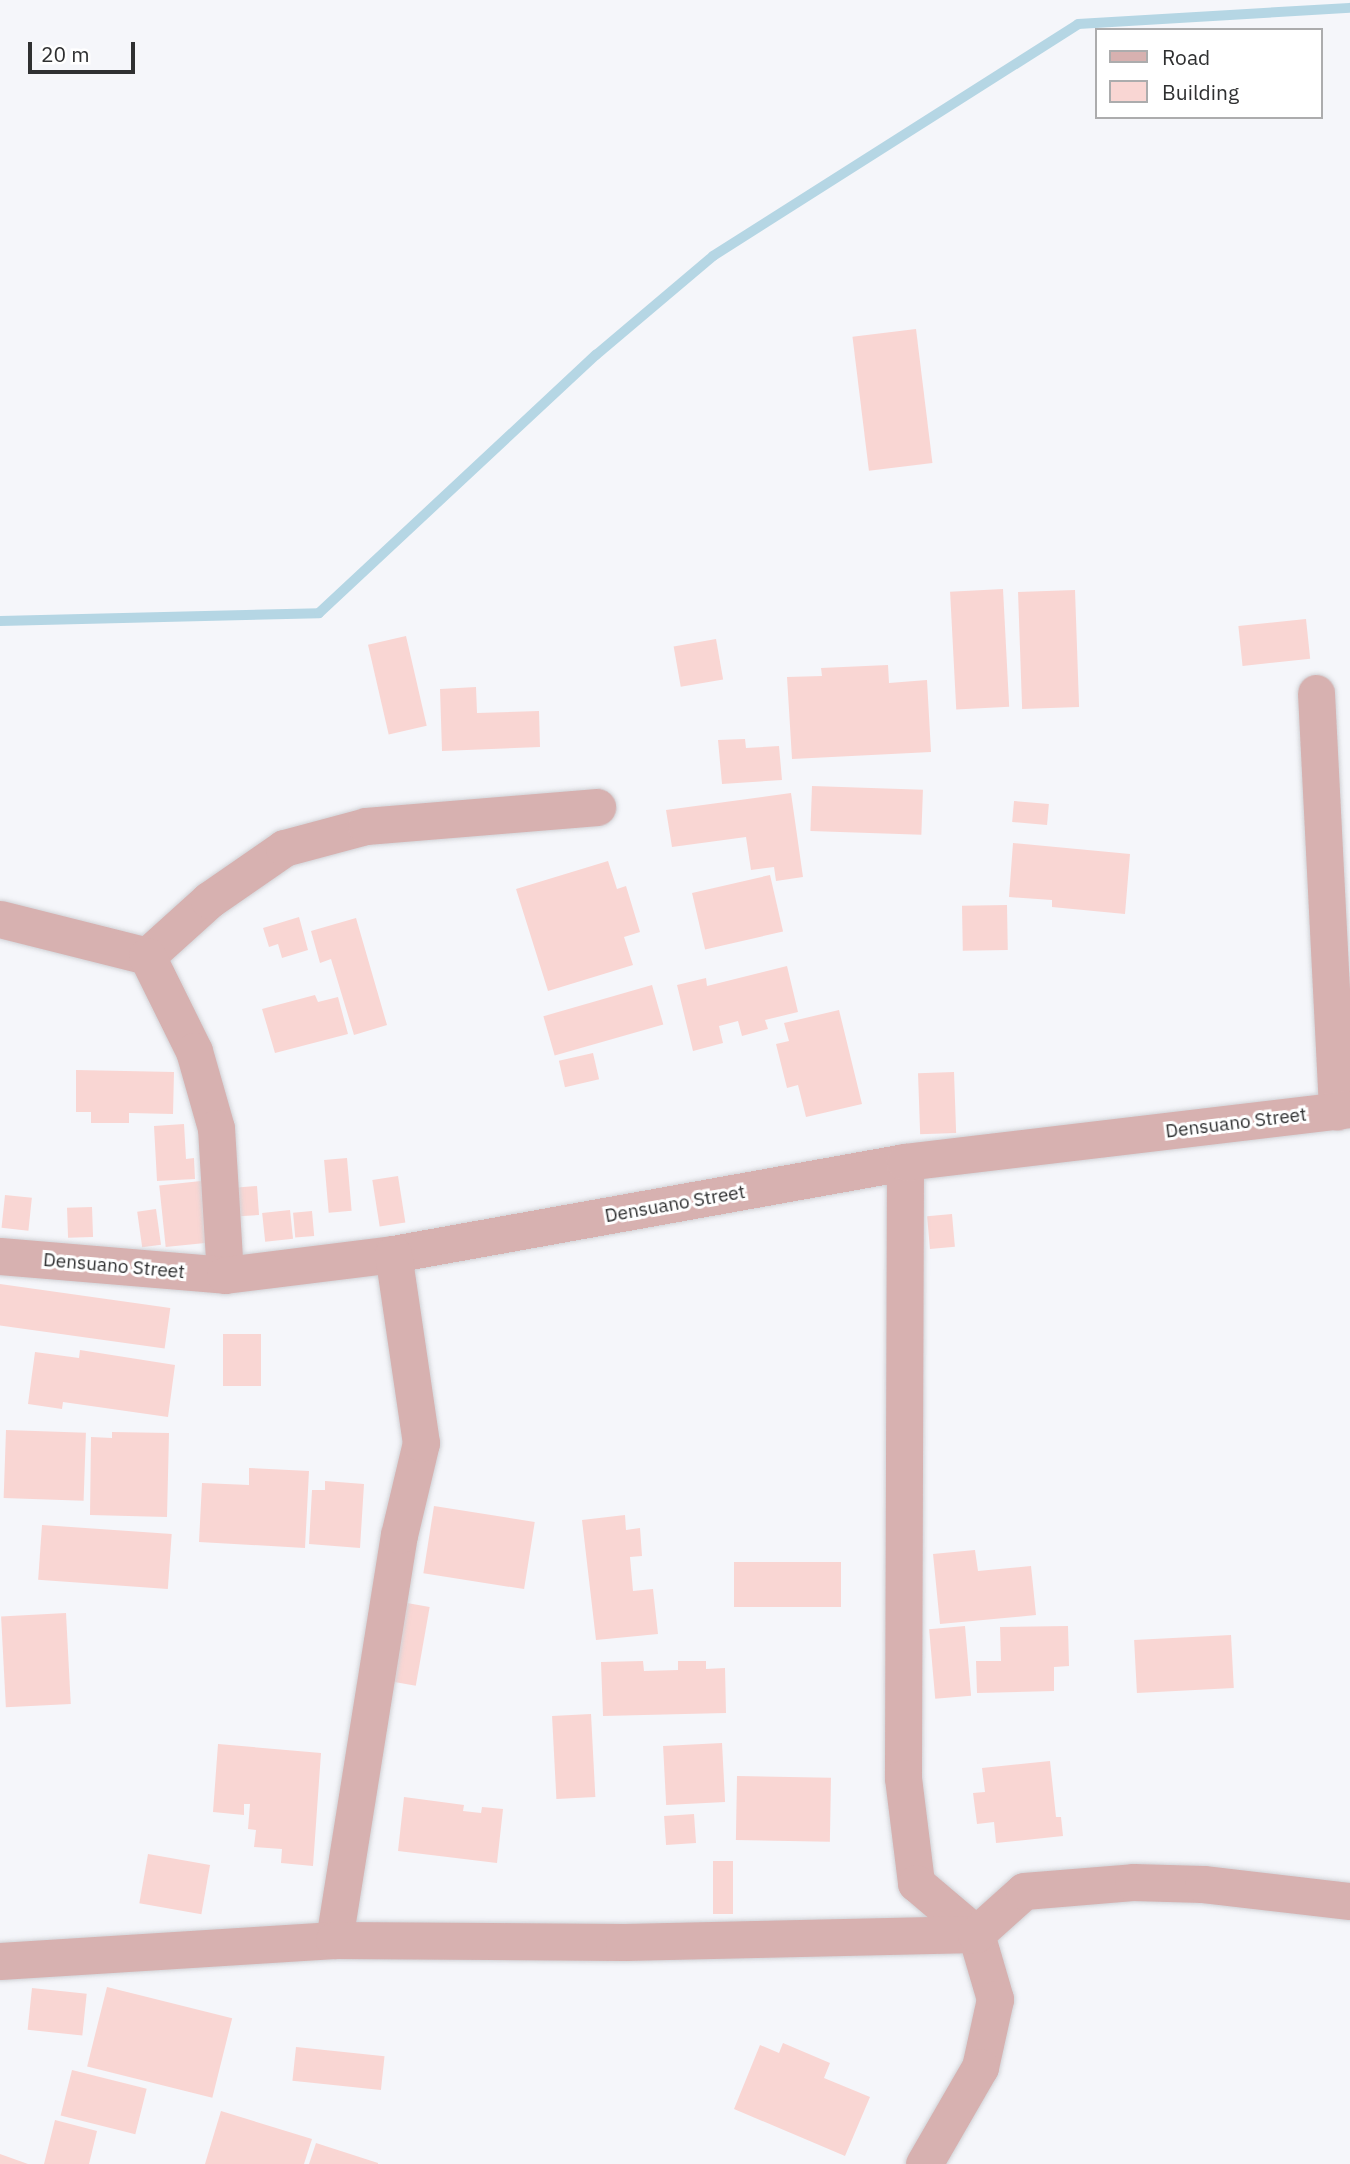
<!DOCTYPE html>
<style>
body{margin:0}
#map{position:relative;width:1350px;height:2164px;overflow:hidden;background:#f5f6fa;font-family:"IBM Plex Sans",sans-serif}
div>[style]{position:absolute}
.stream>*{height:10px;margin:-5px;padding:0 5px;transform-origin:5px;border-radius:5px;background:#b5d6e4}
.building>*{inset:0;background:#f9d6d3;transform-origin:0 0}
.roads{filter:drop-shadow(0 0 2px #d1d2d6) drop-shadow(0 0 2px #d1d2d6)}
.minor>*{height:37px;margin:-18.5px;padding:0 18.5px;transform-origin:18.5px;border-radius:18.5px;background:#d7b1b0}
span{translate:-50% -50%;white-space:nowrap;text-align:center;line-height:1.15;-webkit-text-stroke:6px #fff;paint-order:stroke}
.street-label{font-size:19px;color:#2f3031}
.legend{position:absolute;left:1095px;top:28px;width:228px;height:91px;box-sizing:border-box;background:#fff;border:2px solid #acacad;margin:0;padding:9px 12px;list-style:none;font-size:21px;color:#2f3031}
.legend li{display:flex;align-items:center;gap:14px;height:35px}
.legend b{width:35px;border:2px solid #acacad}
.scale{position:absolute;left:28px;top:42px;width:107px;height:32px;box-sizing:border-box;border:4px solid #2f3031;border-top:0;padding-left:9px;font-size:21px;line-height:24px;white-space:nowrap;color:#2f3031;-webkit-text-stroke:5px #fff;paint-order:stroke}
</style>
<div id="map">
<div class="stream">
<i style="left:0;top:621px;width:319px;rotate:-1.4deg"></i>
<i style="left:319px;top:613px;width:379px;rotate:-43deg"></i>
<i style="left:596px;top:355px;width:153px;rotate:-40.2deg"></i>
<i style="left:713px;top:256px;width:432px;rotate:-32.4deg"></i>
<i style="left:1078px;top:24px;width:272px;rotate:-3.4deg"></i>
</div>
<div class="building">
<i style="left:916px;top:329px;width:135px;height:64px;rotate:83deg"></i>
<i style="left:1003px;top:589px;width:118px;height:53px;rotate:87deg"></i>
<i style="left:1075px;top:590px;width:117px;height:57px;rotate:88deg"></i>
<i style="left:1306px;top:619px;width:40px;height:68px;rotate:84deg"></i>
<i style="left:406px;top:636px;width:92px;height:39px;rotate:77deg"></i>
<i style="left:716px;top:639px;width:41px;height:43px;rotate:80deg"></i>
<i style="clip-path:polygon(888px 665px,889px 683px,927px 680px,931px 752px,792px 759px,787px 677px,822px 676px,821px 668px)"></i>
<i style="clip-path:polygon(476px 687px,477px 713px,539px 711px,540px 747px,442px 751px,440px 689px)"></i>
<i style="clip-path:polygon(745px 739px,746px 748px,779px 746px,782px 780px,722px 784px,718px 740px)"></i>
<i style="left:812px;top:786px;width:111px;height:45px;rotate:2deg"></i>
<i style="clip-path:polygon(791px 793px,803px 877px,776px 881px,774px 867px,751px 870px,746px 837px,672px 847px,666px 810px)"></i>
<i style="left:1014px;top:801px;width:35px;height:21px;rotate:5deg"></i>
<i style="clip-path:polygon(1013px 843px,1130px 854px,1125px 914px,1052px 907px,1052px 900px,1009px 897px)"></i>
<i style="clip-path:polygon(608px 861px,617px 889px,626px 886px,640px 932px,624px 937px,633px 965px,548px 991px,516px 889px)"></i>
<i style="left:770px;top:875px;width:58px;height:80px;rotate:77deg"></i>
<i style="left:1007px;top:905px;width:45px;height:45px;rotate:89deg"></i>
<i style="clip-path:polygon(299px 917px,308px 950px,282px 958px,278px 944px,269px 947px,263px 928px)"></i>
<i style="clip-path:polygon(356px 918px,387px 1025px,354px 1035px,331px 959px,320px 963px,311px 931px)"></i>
<i style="clip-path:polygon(787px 966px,798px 1012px,765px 1020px,768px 1029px,742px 1036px,738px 1021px,719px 1026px,723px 1043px,693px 1051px,677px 985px,706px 978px,707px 986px)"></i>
<i style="left:652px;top:985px;width:41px;height:113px;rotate:74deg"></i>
<i style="clip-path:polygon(315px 995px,318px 1002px,338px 997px,348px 1034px,275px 1053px,262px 1009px)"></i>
<i style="clip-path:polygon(839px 1010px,862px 1104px,806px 1117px,798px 1085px,787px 1088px,776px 1044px,789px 1041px,784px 1023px)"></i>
<i style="left:593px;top:1053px;width:27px;height:35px;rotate:77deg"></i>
<i style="clip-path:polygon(76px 1070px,174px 1072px,173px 1114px,129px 1113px,129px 1123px,91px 1123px,91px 1112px,76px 1112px)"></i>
<i style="left:954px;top:1072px;width:61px;height:36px;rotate:88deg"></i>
<i style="clip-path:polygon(184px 1124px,186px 1159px,194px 1158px,195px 1179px,157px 1181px,154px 1126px)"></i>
<i style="left:347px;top:1158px;width:53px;height:23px;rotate:85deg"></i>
<i style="left:398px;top:1176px;width:47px;height:26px;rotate:81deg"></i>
<i style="left:201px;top:1181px;width:62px;height:42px;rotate:84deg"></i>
<i style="left:257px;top:1186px;width:29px;height:20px;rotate:86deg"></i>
<i style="left:5px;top:1195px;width:27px;height:33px;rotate:6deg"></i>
<i style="left:92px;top:1207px;width:30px;height:25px;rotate:88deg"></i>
<i style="left:156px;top:1209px;width:36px;height:19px;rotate:82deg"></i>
<i style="left:290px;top:1210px;width:29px;height:28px;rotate:84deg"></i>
<i style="left:312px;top:1211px;width:25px;height:19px;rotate:85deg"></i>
<i style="left:952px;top:1214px;width:33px;height:25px;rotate:85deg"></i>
<i style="left:0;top:1284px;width:172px;height:41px;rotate:8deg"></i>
<i style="left:223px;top:1334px;width:38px;height:52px"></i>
<i style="clip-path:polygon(80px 1350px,175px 1365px,168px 1417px,63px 1402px,62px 1409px,28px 1404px,35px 1352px,79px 1358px)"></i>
<i style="left:6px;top:1430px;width:80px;height:68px;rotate:2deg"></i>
<i style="clip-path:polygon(112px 1432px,169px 1433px,167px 1517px,90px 1515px,91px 1437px,112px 1438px)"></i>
<i style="clip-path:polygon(249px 1468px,309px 1471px,305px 1548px,199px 1542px,202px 1483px,249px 1485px)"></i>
<i style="clip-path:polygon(325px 1481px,364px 1484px,360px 1548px,309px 1544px,312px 1490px,325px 1490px)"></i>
<i style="left:434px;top:1506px;width:102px;height:68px;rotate:9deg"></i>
<i style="clip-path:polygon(625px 1515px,626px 1530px,640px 1528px,642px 1556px,630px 1557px,633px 1591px,653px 1589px,658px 1634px,596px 1640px,582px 1520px)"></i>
<i style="left:42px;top:1525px;width:130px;height:55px;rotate:4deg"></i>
<i style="clip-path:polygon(975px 1550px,978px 1571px,1031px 1566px,1036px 1615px,940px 1624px,933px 1554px)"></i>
<i style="left:734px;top:1562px;width:107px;height:45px"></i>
<i style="left:407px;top:1603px;width:23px;height:80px;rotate:10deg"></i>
<i style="left:66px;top:1613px;width:91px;height:65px;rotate:87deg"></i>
<i style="left:965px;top:1626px;width:70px;height:36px;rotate:85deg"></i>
<i style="clip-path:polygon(1068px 1626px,1069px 1666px,1054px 1667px,1054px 1691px,977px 1693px,976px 1661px,1001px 1661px,1000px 1627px)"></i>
<i style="left:1231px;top:1635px;width:53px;height:97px;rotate:87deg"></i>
<i style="clip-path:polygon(643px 1661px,644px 1671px,678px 1670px,678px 1661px,706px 1661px,706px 1669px,725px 1668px,726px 1713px,603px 1716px,601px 1662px)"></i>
<i style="left:591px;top:1714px;width:83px;height:39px;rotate:87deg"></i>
<i style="left:722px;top:1743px;width:59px;height:59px;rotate:87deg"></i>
<i style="clip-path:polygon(218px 1744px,321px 1753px,313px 1866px,281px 1863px,282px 1849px,254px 1847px,256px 1830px,248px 1829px,250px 1804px,244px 1804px,244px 1815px,213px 1812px)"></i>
<i style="clip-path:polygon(1050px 1761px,1056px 1817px,1061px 1817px,1063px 1836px,996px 1843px,994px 1822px,977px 1824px,973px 1793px,985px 1792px,982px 1768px)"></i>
<i style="left:737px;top:1776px;width:94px;height:64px;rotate:1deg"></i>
<i style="clip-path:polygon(404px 1797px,464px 1805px,463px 1811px,481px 1813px,482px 1807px,503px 1809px,497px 1863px,398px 1851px)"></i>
<i style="left:694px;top:1814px;width:29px;height:30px;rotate:86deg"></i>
<i style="left:148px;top:1854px;width:63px;height:50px;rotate:10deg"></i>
<i style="left:713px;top:1861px;width:20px;height:53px"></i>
<i style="left:107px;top:1987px;width:129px;height:82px;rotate:14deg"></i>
<i style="left:32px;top:1988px;width:55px;height:42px;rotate:6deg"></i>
<i style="clip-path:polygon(783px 2043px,830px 2063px,824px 2078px,870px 2097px,845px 2156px,734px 2109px,760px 2045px,779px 2053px)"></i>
<i style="left:296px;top:2047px;width:89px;height:34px;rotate:6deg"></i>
<i style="left:72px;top:2070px;width:77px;height:47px;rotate:14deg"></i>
<i style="clip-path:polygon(221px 2111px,312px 2139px,304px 2164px,205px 2164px)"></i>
<i style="clip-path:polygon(55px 2120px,97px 2131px,89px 2164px,44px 2164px)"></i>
<i style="clip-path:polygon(316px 2143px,378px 2163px,378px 2164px,309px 2164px)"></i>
<i style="clip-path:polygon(0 2154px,28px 2164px,0 2164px)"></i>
</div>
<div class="roads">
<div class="minor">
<i style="left:1316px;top:693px;width:419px;rotate:87.1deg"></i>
<i style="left:0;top:919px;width:152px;rotate:14.1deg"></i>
<i style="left:147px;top:956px;width:84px;rotate:-42.1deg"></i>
<i style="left:209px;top:900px;width:91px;rotate:-34.7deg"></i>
<i style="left:284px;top:848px;width:85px;rotate:-15deg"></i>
<i style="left:366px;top:826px;width:232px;rotate:-4.7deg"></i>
<i style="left:147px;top:956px;width:106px;rotate:63.7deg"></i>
<i style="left:194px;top:1051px;width:80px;rotate:74.1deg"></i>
<i style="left:216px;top:1128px;width:147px;rotate:86.5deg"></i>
<i style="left:905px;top:1162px;width:616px;rotate:90.19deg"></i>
<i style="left:903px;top:1778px;width:106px;rotate:82.9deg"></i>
<i style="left:916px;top:1883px;width:79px;rotate:40.4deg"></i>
<i style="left:976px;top:1934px;width:68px;rotate:73.7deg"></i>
<i style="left:995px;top:1999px;width:70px;rotate:102.4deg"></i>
<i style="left:980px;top:2067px;width:112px;rotate:120deg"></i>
<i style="left:0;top:1256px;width:226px;rotate:4.8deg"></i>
<i style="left:225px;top:1275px;width:169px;rotate:-7.1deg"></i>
<i style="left:393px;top:1254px;width:520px;rotate:-10.19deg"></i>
<i style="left:905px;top:1162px;width:448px;rotate:-6.8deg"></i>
<i style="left:334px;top:1940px;width:410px;rotate:-80.9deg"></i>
<i style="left:399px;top:1535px;width:95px;rotate:-76.6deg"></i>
<i style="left:421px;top:1443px;width:191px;rotate:-98.4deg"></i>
<i style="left:0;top:1961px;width:335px;rotate:-3.6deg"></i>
<i style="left:334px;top:1940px;width:290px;rotate:0.4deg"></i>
<i style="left:624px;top:1942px;width:352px;rotate:-1.3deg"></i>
<i style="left:976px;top:1934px;width:64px;rotate:-41.9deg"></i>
<i style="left:1024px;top:1891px;width:109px;rotate:-4.7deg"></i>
<i style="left:1133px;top:1882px;width:70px;rotate:1.6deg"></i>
<i style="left:1203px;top:1884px;width:148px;rotate:6.6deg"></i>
</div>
</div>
<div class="street-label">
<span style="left:1236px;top:1123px;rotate:-7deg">Densuano Street</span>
<span style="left:675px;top:1204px;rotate:-10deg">Densuano Street</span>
<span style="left:114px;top:1266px;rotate:5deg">Densuano Street</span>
</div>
<ul class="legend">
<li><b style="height:9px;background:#d7b1b0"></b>Road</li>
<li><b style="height:19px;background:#f9d6d3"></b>Building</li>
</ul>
<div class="scale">20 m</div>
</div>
